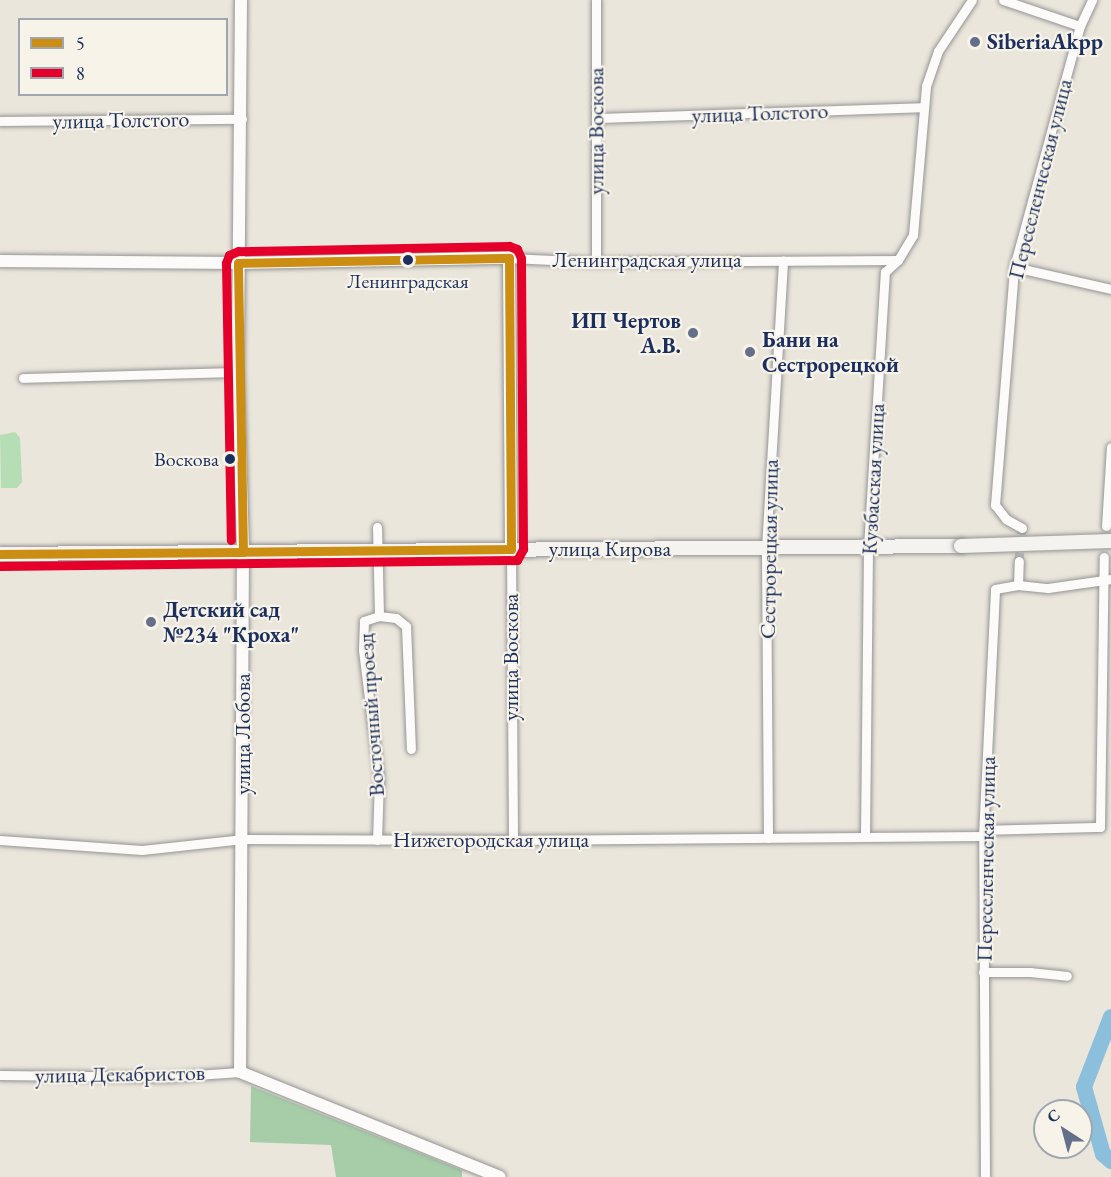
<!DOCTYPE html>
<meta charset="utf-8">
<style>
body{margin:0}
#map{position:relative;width:1111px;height:1177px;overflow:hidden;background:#ebe6db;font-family:"EB Garamond",serif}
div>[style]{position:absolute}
.green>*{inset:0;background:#b5deb5}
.forest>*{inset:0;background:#a6cda8}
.river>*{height:16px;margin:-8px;padding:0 8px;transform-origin:8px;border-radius:8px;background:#8cbfdc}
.minor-tunnel>*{height:9px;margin-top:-4.5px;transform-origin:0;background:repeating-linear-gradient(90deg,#c1c1c2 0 9px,transparent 0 13.5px)}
.roads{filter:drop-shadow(0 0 2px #949597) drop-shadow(0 0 2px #949597)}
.minor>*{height:9px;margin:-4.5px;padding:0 4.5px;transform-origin:4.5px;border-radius:4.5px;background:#fcfbfa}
.tertiary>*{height:12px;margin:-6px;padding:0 6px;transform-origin:6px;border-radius:6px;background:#fcfbfa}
.secondary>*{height:14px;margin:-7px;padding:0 7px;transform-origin:7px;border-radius:7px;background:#f5f3ef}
.bridges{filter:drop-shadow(0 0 2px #949597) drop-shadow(0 0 2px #949597)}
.secondary-bridge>*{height:14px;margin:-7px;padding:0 7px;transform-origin:7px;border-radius:7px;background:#f5f3ef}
.bus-1>*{height:9px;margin:-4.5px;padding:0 4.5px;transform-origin:4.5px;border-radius:4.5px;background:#cb8e13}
.bus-2>*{height:9px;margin:-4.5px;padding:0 4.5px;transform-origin:4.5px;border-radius:4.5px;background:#e4002b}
.dots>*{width:16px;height:16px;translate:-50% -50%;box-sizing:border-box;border:3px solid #f7f3e8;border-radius:50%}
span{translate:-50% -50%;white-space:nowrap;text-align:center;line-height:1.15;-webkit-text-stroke:4.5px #f7f3e8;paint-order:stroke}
.bus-label{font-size:20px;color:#1b2f5e}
.right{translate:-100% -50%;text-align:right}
.poi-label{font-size:22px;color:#1b2f5e;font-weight:700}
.left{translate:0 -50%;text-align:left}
.street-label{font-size:22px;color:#1b2f5e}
.legend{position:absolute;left:18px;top:18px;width:210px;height:78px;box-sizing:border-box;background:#f7f3e8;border:2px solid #9fa5b1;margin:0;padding:8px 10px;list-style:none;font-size:18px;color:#1b2f5e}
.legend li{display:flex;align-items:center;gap:12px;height:30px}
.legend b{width:30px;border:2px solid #9fa5b1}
.north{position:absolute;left:1033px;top:1099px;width:60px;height:60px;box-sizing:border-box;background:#f7f3e8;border:2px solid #9fa5b1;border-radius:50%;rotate:324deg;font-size:16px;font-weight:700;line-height:24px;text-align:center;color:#1b2f5e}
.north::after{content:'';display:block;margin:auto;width:21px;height:27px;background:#646f8a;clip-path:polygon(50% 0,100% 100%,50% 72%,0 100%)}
</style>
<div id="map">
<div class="green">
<i style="clip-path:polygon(15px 432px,20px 438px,22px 482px,17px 488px,1px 488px,0 435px)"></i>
</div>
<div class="forest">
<i style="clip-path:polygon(251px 1086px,462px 1170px,462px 1177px,336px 1177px,331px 1145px,250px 1142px)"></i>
</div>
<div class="river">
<i style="left:1111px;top:1017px;width:75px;rotate:111.1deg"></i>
<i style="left:1084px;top:1087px;width:70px;rotate:74.2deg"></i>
<i style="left:1103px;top:1154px;width:11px;rotate:41deg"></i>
</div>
<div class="minor-tunnel">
<i style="left:1019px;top:561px;width:33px;rotate:-85deg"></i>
</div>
<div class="roads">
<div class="minor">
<i style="left:1003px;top:0;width:81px;rotate:18.7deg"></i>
<i style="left:596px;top:118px;width:328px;rotate:-1.9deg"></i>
<i style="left:0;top:121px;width:242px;rotate:-0.5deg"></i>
<i style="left:509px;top:258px;width:87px;rotate:2.6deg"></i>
<i style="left:596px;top:262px;width:302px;rotate:-0.4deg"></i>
<i style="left:596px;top:262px;width:262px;rotate:-90deg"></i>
<i style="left:1014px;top:267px;width:99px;rotate:12.8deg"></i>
<i style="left:23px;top:378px;width:215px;rotate:-1.6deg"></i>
<i style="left:1106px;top:526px;width:79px;rotate:-86.4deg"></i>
<i style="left:377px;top:527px;width:89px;rotate:88.7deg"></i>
<i style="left:379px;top:616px;width:16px;rotate:162deg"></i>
<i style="left:364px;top:621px;width:29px;rotate:92deg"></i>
<i style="left:363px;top:650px;width:129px;rotate:82.9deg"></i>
<i style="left:379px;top:778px;width:62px;rotate:91.8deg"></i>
<i style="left:1022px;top:528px;width:18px;rotate:-151deg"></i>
<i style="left:1006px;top:519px;width:18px;rotate:-128deg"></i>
<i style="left:995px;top:505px;width:239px;rotate:-85.4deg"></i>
<i style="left:1014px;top:267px;width:250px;rotate:-74.7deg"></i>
<i style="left:1080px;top:26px;width:29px;rotate:-65deg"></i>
<i style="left:511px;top:549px;width:291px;rotate:89.6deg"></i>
<i style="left:1018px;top:585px;width:30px;rotate:6deg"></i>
<i style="left:1048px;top:588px;width:64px;rotate:-8.1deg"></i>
<i style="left:379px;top:616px;width:17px;rotate:7deg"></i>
<i style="left:396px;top:618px;width:13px;rotate:39deg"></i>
<i style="left:406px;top:626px;width:123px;rotate:87.7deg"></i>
<i style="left:984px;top:830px;width:116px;rotate:-1.5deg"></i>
<i style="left:1100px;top:827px;width:270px;rotate:-89.2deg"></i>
<i style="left:865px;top:836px;width:288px;rotate:-89.4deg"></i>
<i style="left:868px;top:548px;width:277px;rotate:-86.5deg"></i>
<i style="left:885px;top:272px;width:18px;rotate:-43deg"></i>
<i style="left:898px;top:260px;width:29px;rotate:-59deg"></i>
<i style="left:913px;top:235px;width:150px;rotate:-85deg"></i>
<i style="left:926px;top:86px;width:37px;rotate:-71deg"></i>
<i style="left:938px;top:51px;width:61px;rotate:-56.3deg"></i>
<i style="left:768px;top:838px;width:290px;rotate:-90.4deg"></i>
<i style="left:766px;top:548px;width:288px;rotate:-86.6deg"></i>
<i style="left:0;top:840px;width:142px;rotate:4deg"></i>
<i style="left:142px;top:850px;width:102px;rotate:-6.2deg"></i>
<i style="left:243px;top:839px;width:270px;rotate:0.2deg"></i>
<i style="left:513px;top:840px;width:470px;rotate:-0.5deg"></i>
<i style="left:983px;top:972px;width:47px"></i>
<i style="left:1030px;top:972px;width:37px;rotate:6deg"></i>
<i style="left:0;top:1075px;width:167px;rotate:0.7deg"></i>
<i style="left:167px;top:1077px;width:73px;rotate:-3.9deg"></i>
<i style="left:985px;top:1177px;width:341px;rotate:-90.3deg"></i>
<i style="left:983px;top:836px;width:247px;rotate:-87.2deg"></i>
<i style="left:995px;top:589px;width:23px;rotate:-10deg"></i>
<i style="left:1018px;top:585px;width:24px;rotate:-88deg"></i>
</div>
<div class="tertiary">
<i style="left:241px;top:0;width:372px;rotate:90.5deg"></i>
<i style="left:238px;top:372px;width:180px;rotate:88.4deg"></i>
<i style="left:243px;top:552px;width:520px;rotate:90.33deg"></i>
<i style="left:240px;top:1072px;width:280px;rotate:22deg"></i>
<i style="left:0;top:261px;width:238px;rotate:0.5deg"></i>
<i style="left:238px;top:263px;width:271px;rotate:-1.1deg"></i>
<i style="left:509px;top:258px;width:291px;rotate:89.6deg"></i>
</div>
<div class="secondary">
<i style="left:0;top:554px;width:961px;rotate:-0.48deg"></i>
</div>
</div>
<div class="bridges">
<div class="secondary-bridge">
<i style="left:961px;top:546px;width:150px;rotate:-1.9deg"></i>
</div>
</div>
<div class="bus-1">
<i style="left:509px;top:258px;width:291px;rotate:89.6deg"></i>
<i style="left:511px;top:549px;width:268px;rotate:179.4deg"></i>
<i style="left:243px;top:552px;width:289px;rotate:-91deg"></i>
<i style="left:238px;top:263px;width:271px;rotate:-1.1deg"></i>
<i style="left:0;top:554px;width:243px;rotate:-0.5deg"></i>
</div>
<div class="bus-2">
<i style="left:0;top:566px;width:517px;rotate:-0.66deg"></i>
<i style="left:517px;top:560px;width:13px;rotate:-61deg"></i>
<i style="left:523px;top:549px;width:291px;rotate:-90.4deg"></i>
<i style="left:521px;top:258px;width:10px;rotate:-114deg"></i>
<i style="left:517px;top:249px;width:9px;rotate:-159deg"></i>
<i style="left:509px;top:246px;width:271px;rotate:178.9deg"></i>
<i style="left:238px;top:251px;width:10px;rotate:156deg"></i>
<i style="left:229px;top:255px;width:9px;rotate:111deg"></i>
<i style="left:226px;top:263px;width:277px;rotate:89deg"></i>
</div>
<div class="dots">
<i style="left:975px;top:42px;background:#646f8a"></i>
<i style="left:408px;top:260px;background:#1b2f5e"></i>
<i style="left:693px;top:333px;background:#646f8a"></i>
<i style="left:750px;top:352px;background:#646f8a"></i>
<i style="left:230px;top:459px;background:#1b2f5e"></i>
<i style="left:151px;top:622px;background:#646f8a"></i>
</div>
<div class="bus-label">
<span style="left:408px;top:281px">Ленинградская</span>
<span class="right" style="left:219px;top:459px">Воскова</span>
</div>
<div class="poi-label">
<span class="left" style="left:987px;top:42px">SiberiaAkpp</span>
<span class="right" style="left:681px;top:333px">ИП Чертов<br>А.В.</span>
<span class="left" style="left:762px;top:352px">Бани на<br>Сестрорецкой</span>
<span class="left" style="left:163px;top:622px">Детский сад<br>№234 "Кроха"</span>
</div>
<div class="street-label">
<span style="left:760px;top:113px;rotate:-2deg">улица Толстого</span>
<span style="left:121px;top:120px;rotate:-1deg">улица Толстого</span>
<span style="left:596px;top:131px;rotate:-90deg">улица Воскова</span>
<span style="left:1040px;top:179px;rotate:-76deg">Переселенческая улица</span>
<span style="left:647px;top:260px">Ленинградская улица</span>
<span style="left:873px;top:479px;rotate:-87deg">Кузбасская улица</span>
<span style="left:610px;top:549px">улица Кирова</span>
<span style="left:769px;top:549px;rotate:-89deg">Сестрорецкая улица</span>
<span style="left:511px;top:657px;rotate:-90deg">улица Воскова</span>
<span style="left:371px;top:715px;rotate:-94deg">Восточный проезд</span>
<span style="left:243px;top:734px;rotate:-90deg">улица Лобова</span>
<span style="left:491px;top:840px">Нижегородская улица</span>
<span style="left:986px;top:859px;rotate:-89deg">Переселенческая улица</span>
<span style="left:120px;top:1074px;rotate:-1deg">улица Декабристов</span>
</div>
<ul class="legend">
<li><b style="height:8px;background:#cb8e13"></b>5</li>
<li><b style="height:8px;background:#e4002b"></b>8</li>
</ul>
<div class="north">С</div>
</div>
